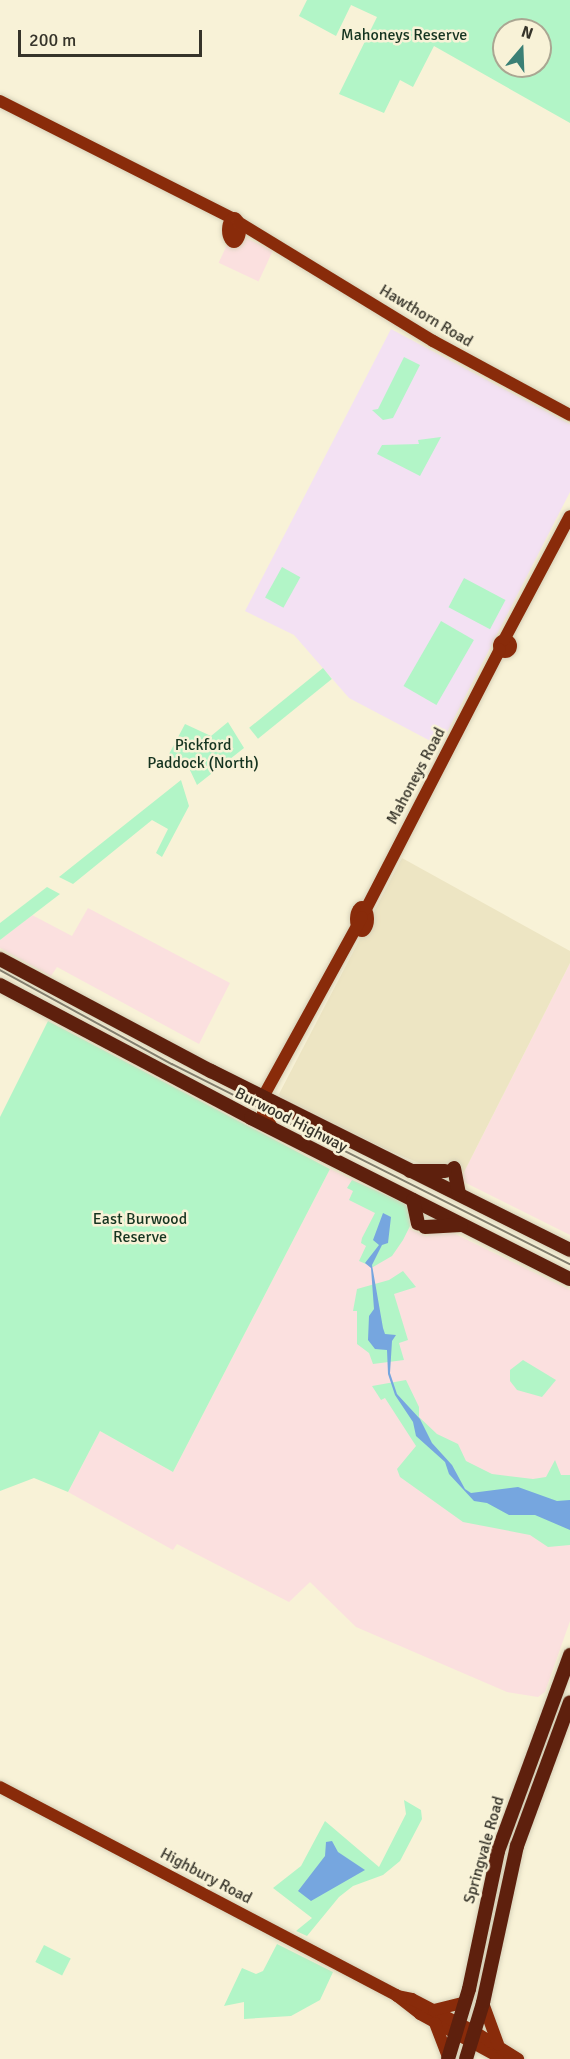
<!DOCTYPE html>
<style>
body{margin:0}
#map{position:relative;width:570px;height:2059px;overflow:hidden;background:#f8f2d7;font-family:Signika,sans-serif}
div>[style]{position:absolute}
.commercial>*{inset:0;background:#fbe0df;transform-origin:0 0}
.built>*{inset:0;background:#ede5c3}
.education>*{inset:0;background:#f3e1f3}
.green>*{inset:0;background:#b2f5c7;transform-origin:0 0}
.water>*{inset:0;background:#76a6df}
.roads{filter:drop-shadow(0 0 2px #d5d0b8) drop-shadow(0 0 2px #d5d0b8)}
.major>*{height:12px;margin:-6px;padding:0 6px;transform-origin:6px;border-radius:6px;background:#892b0a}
.major>.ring{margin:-6px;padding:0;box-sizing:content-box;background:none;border:12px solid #892b0a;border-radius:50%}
.highway>*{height:14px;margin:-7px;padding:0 7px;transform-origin:7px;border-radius:7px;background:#5e200d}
.tram>*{height:1.5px;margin:-0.75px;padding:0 0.75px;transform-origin:0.75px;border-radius:0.75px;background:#827e6e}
span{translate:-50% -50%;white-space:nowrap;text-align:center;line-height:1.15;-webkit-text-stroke:5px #f8f2d7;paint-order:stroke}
.park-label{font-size:16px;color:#153420}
.street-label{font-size:16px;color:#36342a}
.north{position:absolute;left:492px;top:18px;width:60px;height:60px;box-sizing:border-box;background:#f8f2d7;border:2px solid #aaa692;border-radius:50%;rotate:19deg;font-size:16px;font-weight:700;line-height:24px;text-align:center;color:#36342a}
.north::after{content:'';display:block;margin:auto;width:21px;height:27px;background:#3b8075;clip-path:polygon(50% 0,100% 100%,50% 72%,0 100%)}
.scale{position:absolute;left:18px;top:30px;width:184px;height:27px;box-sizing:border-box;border:3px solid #36342a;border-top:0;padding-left:8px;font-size:18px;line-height:21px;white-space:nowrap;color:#36342a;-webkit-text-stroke:4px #f8f2d7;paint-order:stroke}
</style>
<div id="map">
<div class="commercial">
<i style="left:233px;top:232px;width:44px;height:34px;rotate:25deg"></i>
<i style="clip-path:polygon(88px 908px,230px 983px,199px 1044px,57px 967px,51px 976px,0 948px,0 940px,32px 915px,72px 936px)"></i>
<i style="clip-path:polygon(570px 963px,570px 1235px,460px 1180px)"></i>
<i style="clip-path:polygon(330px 1169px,406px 1205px,409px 1229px,427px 1236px,435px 1230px,451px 1232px,570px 1290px,570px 1621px,545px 1692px,538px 1697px,507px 1692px,356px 1627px,310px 1582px,289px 1602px,177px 1544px,173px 1550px,68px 1492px,100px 1431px,173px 1472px)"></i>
</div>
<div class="built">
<i style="clip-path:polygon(402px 858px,570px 951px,570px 963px,460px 1180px,378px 1146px,281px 1098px,279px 1094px)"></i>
</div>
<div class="education">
<i style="clip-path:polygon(391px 329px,570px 424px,570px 492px,440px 746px,349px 698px,294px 635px,245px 611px)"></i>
</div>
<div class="green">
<i style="clip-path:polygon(evenodd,307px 0,570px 0,570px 123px,434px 46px,413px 87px,400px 80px,384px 113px,339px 94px,377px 17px,351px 5px,336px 36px,299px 16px,307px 0,504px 30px,540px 30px,540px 66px,504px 66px,504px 30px)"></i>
<i style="clip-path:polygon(404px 357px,420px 365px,393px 418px,383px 420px,372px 410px,378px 409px)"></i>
<i style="clip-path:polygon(441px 437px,420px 476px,377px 454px,382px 445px,419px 444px,418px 440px)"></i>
<i style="left:282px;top:567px;width:21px;height:35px;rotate:29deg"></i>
<i style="left:464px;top:578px;width:47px;height:33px;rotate:28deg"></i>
<i style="left:441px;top:621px;width:38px;height:75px;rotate:30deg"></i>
<i style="left:323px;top:668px;width:14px;height:95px;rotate:51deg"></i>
<i style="clip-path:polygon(228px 722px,244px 748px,197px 785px,189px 768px,168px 756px,185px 724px,211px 736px)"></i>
<i style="clip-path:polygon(181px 780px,189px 806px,162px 857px,156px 853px,168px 829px,152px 820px,73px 884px,59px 877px)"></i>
<i style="clip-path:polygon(47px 887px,60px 894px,0 940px,0 923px)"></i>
<i style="clip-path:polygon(48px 1021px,330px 1169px,173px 1472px,100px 1431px,68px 1492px,34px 1478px,0 1491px,0 1117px)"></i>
<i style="clip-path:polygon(352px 1180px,404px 1203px,409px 1209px,410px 1226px,403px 1240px,392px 1256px,373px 1267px,359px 1261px,366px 1246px,361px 1243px,362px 1238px,375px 1213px,349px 1200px,353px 1191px,347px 1188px)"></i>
<i style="clip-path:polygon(403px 1271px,416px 1287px,394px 1294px,408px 1340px,399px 1343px,404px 1360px,373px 1364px,369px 1353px,357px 1344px,357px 1311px,353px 1311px,357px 1289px,389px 1280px)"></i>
<i style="clip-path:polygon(523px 1360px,556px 1380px,542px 1397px,517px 1390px,510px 1381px,510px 1370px)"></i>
<i style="clip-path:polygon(406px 1380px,419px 1407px,419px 1417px,437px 1434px,458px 1444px,466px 1461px,492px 1474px,533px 1479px,546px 1477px,555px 1460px,561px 1475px,570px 1475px,570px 1545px,548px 1547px,530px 1535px,463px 1522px,400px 1477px,397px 1469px,416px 1446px,385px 1398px,381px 1400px,372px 1386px)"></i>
<i style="clip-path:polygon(404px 1800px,421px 1810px,422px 1819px,400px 1861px,383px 1875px,353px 1886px,339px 1897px,307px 1936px,296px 1931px,312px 1918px,273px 1888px,301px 1866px,325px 1821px,379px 1867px,406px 1814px)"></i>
<i style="clip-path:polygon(277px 1944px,333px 1972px,320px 2000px,291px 2016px,244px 2019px,244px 2002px,224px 2006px,242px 1968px,256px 1974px,263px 1971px)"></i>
<i style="left:44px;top:1945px;width:30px;height:19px;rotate:27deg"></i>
</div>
<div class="water">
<i style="clip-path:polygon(383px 1213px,391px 1217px,388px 1243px,382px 1245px,372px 1265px,383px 1328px,385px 1334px,396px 1335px,392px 1341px,390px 1373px,397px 1394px,420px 1419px,432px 1443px,452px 1465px,465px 1489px,471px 1493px,518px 1487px,557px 1501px,570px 1500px,570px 1530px,535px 1515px,509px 1515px,487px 1503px,474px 1501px,449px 1474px,445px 1462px,416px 1436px,413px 1422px,395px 1395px,388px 1374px,387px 1350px,375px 1349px,368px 1340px,369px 1316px,374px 1309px,371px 1268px,365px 1263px,379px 1245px,373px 1240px)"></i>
<i style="clip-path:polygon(332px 1841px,338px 1852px,365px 1870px,311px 1901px,298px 1891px,325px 1856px,326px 1842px)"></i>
</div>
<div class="roads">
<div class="major">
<i style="left:0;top:101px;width:260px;rotate:26.8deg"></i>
<i class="ring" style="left:227.5px;top:217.5px;width:-1px;height:-1px"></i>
<i style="left:238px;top:222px;width:228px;rotate:31.4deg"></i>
<i style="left:433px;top:341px;width:156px;rotate:28.4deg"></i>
<i class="ring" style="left:499px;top:640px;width:0;height:0"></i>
<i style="left:504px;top:640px;width:140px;rotate:-62deg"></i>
<i class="ring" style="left:355.5px;top:906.5px;width:-1px;height:-1px"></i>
<i style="left:366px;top:909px;width:292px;rotate:-62.7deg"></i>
<i style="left:273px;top:1129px;width:20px;rotate:-120deg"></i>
<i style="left:263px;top:1112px;width:15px;rotate:-90deg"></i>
<i style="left:263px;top:1097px;width:205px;rotate:-61.2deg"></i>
<i style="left:0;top:1787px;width:447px;rotate:27.7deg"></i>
<i style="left:396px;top:1995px;width:31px;rotate:38deg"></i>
<i style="left:420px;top:2014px;width:94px;rotate:28.5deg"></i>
<i style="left:397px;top:1996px;width:15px;rotate:11deg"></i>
<i style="left:412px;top:1999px;width:71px;rotate:27.6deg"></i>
<i style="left:475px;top:2032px;width:51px;rotate:32.1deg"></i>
<i style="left:483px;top:2003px;width:44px;rotate:69.9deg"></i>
<i style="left:434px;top:2010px;width:32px;rotate:-14deg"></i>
<i style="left:435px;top:2023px;width:36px;rotate:69deg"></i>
</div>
<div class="highway">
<i style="left:0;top:959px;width:239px;rotate:28deg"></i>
<i style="left:211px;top:1071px;width:401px;rotate:26.5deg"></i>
<i style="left:0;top:985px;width:284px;rotate:27.9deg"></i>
<i style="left:251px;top:1118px;width:357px;rotate:26.8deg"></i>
<i style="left:454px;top:1168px;width:26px;rotate:79deg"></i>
<i style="left:410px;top:1171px;width:35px"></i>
<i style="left:413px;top:1200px;width:24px;rotate:78deg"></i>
<i style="left:425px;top:1227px;width:36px;rotate:-3deg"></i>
<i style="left:448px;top:2059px;width:73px;rotate:-73.3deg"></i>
<i style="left:469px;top:1989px;width:141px;rotate:-78.1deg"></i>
<i style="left:498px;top:1851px;width:209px;rotate:-69.8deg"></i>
<i style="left:466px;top:2059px;width:59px;rotate:-73.1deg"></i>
<i style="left:483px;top:2003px;width:161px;rotate:-77.8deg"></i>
<i style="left:517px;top:1846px;width:153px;rotate:-69.8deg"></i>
</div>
</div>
<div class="tram">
<i style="left:0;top:970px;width:196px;rotate:28.7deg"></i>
<i style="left:172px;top:1064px;width:445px;rotate:26.7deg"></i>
</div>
<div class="park-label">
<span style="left:404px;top:35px">Mahoneys Reserve</span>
<span style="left:203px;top:754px">Pickford<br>Paddock (North)</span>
<span style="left:140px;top:1228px">East Burwood<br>Reserve</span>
</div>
<div class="street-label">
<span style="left:426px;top:316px;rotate:31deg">Hawthorn Road</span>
<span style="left:416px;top:776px;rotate:-62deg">Mahoneys Road</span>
<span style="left:291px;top:1120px;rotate:27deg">Burwood Highway</span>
<span style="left:484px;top:1850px;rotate:-74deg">Springvale Road</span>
<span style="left:206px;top:1876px;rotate:28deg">Highbury Road</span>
</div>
<div class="north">N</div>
<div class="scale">200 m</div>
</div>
